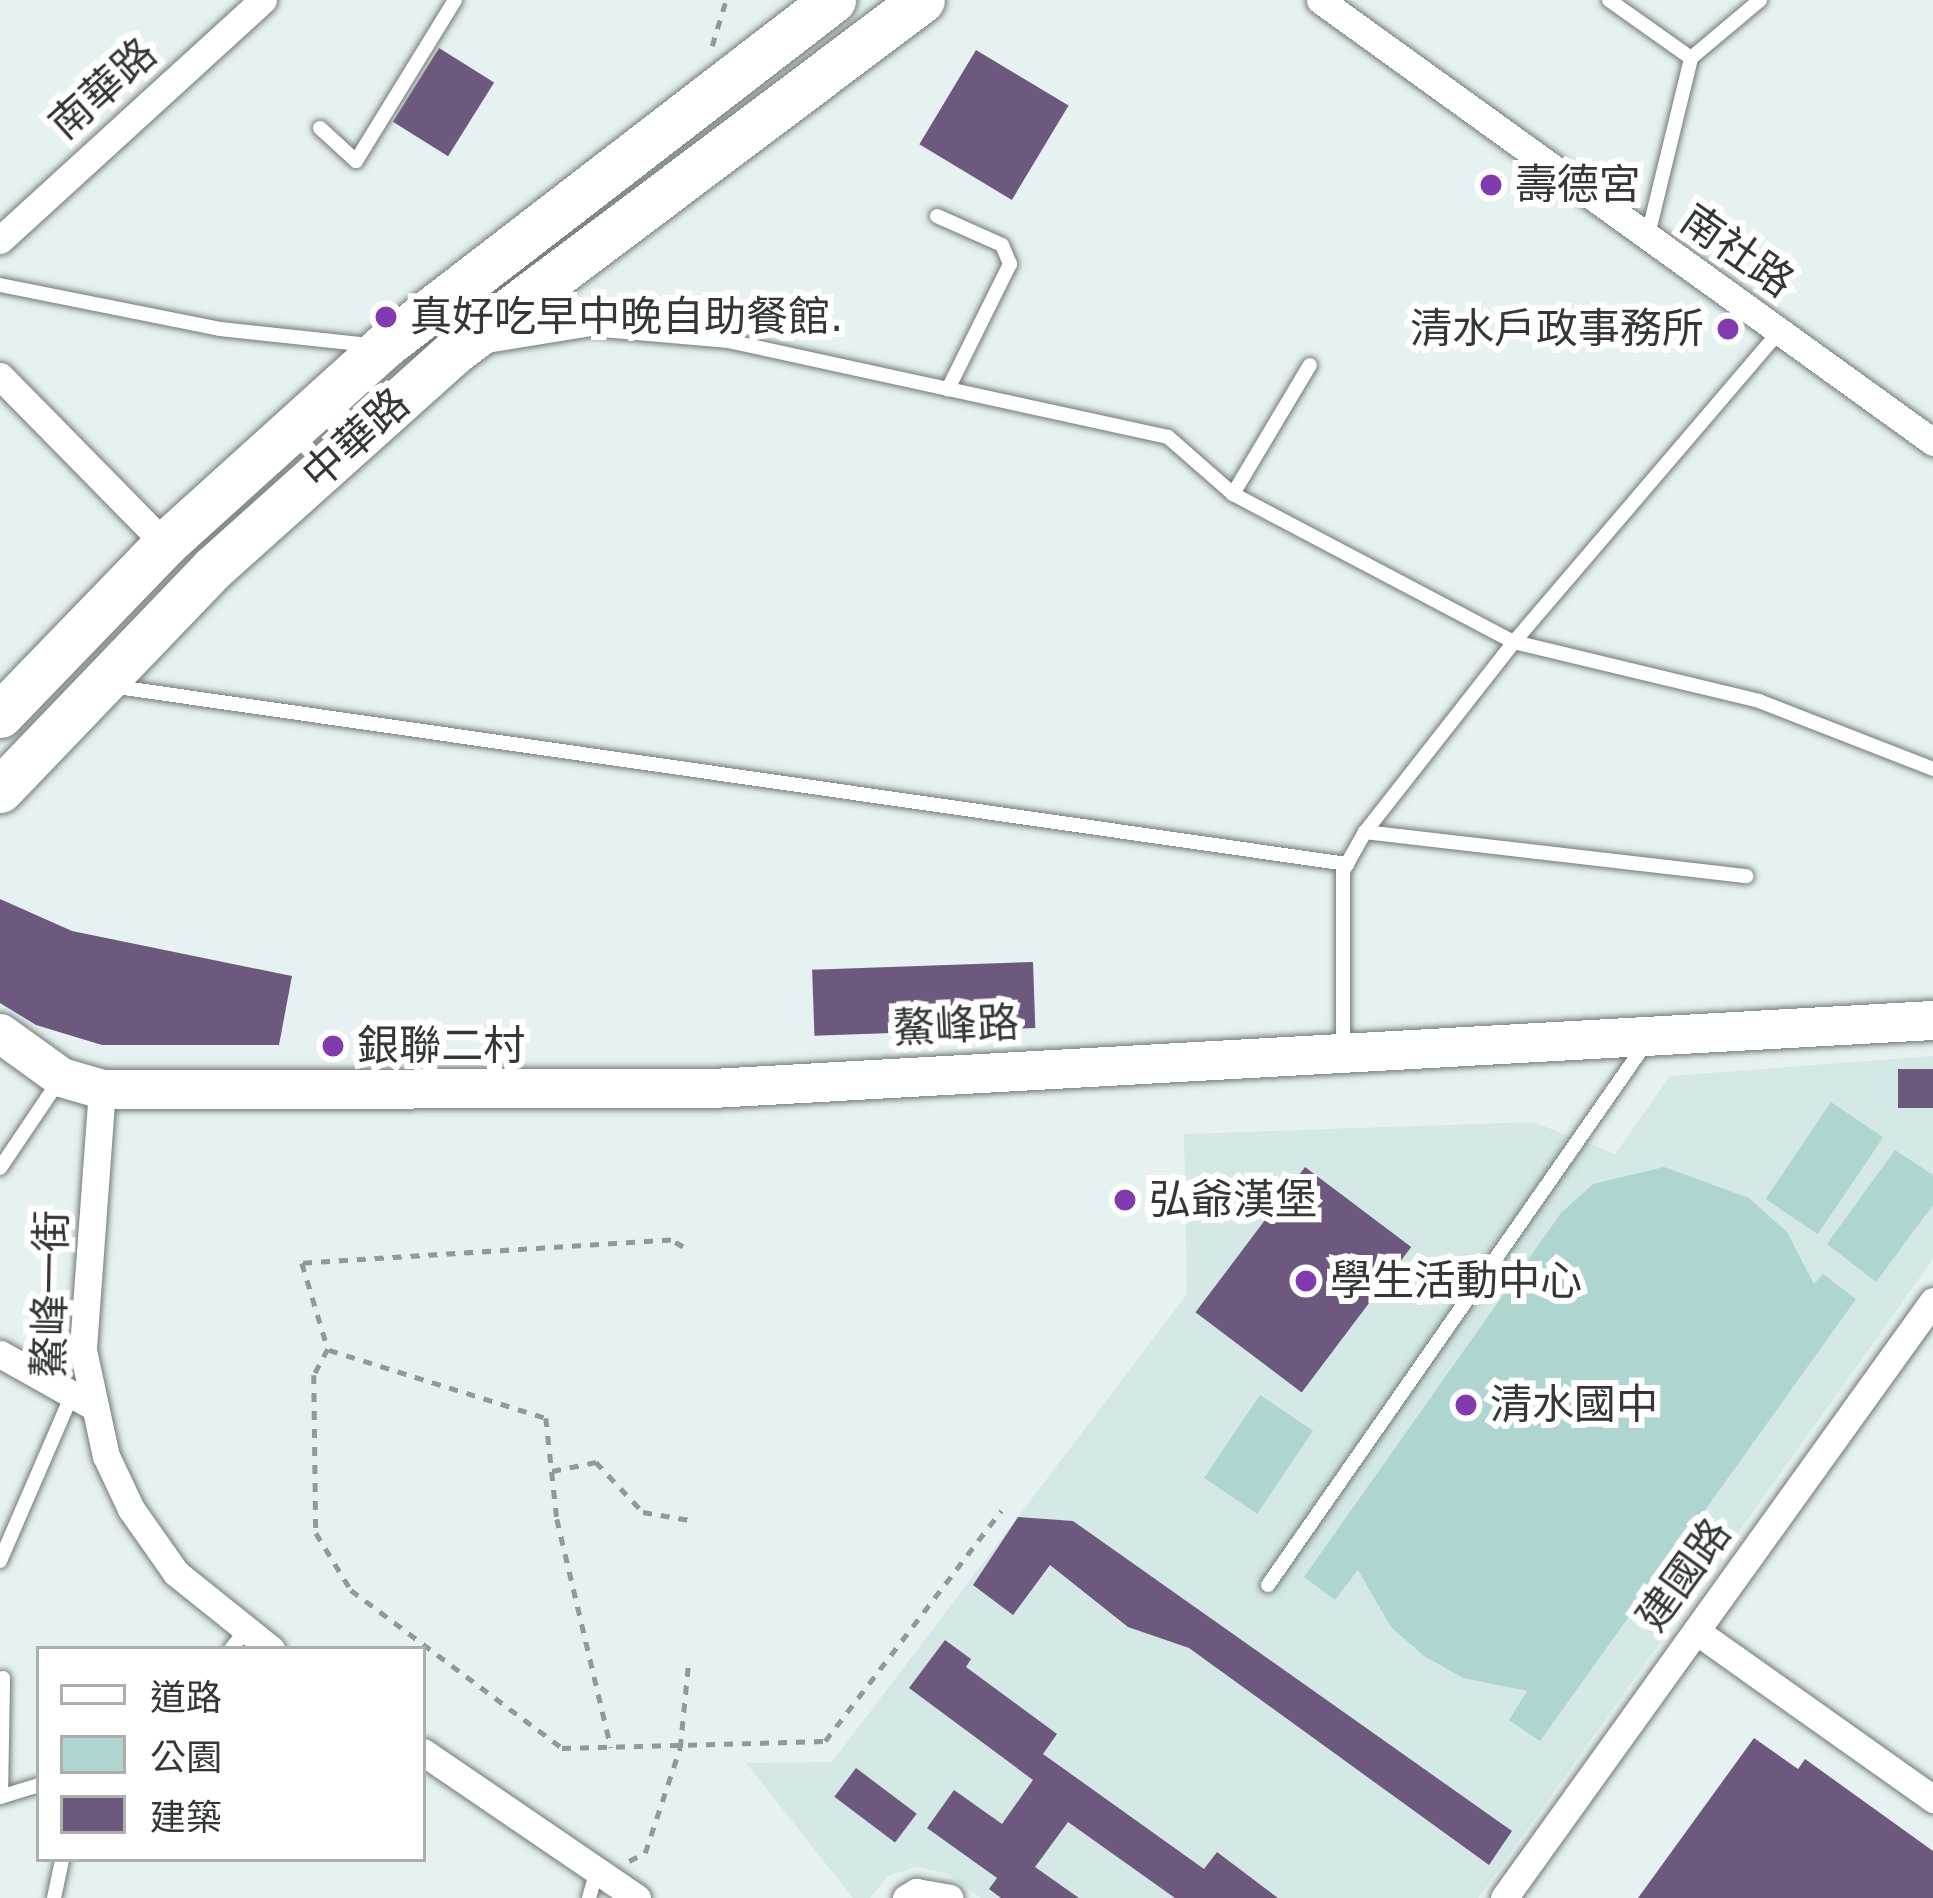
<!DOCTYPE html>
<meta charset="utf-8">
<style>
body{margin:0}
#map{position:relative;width:1933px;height:1898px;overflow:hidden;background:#e6f2f1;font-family:"DejaVu Sans","Noto Sans TC",sans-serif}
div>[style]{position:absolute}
.built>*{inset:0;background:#d4e9e6}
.green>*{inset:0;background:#afd5d1;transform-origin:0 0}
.building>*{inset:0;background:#6d597e;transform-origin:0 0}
.path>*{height:4.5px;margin-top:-2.25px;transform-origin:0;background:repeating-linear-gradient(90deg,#919999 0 9px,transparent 0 18px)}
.roads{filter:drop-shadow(0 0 3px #707a79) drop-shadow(0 0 3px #707a79)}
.lane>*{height:14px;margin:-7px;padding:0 7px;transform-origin:7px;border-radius:7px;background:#fff}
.street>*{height:27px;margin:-13.5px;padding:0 13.5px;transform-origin:13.5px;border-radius:13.5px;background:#fff}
.secondary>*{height:39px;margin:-19.5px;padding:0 19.5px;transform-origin:19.5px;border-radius:19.5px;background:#fff}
.primary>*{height:45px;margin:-22.5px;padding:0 22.5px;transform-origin:22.5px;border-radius:22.5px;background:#fff}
.dots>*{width:33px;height:33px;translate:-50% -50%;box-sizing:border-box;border:6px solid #fff;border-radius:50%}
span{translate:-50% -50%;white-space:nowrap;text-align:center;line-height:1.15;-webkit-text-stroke:12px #fff;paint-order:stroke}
.street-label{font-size:42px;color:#333737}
.poi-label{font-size:42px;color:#333737}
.left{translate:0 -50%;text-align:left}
.right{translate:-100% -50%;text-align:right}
.legend{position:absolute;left:36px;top:1646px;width:390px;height:216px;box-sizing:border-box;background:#fff;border:3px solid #adafaf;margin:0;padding:15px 21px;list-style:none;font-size:36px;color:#333737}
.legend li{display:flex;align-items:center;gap:24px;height:60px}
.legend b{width:60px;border:3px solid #adafaf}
</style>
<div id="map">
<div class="built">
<i style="clip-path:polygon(1933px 1056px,1933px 1259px,1478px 1898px,981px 1898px,947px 1873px,916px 1867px,888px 1876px,870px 1898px,853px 1898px,746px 1763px,832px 1762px,1187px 1294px,1184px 1134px,1533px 1122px,1615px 1154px,1670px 1076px)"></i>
</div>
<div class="green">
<i style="left:1831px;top:1102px;width:63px;height:117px;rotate:34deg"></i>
<i style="clip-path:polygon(1895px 1150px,1933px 1175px,1933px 1205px,1876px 1282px,1827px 1244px)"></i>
<i style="clip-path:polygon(1664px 1167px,1749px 1198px,1787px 1232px,1814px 1284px,1823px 1274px,1856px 1299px,1540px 1741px,1509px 1720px,1527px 1691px,1463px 1678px,1424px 1656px,1391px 1627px,1358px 1570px,1335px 1600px,1304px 1577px,1561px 1213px,1593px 1184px)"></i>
<i style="left:1260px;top:1395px;width:64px;height:100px;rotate:34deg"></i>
</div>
<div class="building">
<i style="left:439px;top:48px;width:65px;height:87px;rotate:32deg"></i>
<i style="left:976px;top:50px;width:108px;height:110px;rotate:31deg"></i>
<i style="clip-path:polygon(0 899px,72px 931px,292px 976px,279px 1045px,102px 1045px,36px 1025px,0 1003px)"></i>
<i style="left:1033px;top:962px;width:66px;height:221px;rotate:88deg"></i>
<i style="left:1933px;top:1069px;width:39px;height:35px;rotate:90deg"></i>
<i style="left:1305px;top:1167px;width:133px;height:182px;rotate:37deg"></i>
<i style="clip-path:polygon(1018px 1517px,1073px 1521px,1512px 1831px,1489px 1865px,1189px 1648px,1128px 1627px,1050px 1565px,1013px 1615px,973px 1585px)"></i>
<i style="clip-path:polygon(945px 1640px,971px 1659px,966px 1667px,1057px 1734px,1043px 1754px,1204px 1869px,1217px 1852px,1278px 1898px,1175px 1898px,1068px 1822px,1035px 1867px,1079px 1898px,1001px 1898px,989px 1889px,997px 1878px,927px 1828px,954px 1790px,1002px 1824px,1033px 1780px,909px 1688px)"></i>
<i style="clip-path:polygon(1754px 1738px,1798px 1769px,1805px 1759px,1933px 1851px,1933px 1898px,1638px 1898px)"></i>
<i style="left:856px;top:1768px;width:76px;height:36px;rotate:37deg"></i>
</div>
<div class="path">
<i style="left:712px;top:46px;width:48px;rotate:-73.1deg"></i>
<i style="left:683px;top:1247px;width:14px;rotate:-150deg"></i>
<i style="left:671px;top:1240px;width:370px;rotate:176.4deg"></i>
<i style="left:302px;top:1263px;width:90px;rotate:73.2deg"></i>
<i style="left:328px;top:1349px;width:30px;rotate:118deg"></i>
<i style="left:314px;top:1375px;width:158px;rotate:89.3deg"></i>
<i style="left:316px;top:1533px;width:67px;rotate:58.4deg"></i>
<i style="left:351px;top:1590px;width:264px;rotate:36.8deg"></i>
<i style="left:562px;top:1748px;width:263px;rotate:-1.5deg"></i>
<i style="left:825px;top:1741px;width:290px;rotate:-52.6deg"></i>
<i style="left:329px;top:1350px;width:227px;rotate:17.4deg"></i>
<i style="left:546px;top:1418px;width:102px;rotate:83.8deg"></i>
<i style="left:557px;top:1519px;width:235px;rotate:76.7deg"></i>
<i style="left:552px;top:1471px;width:45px;rotate:-11.6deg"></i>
<i style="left:596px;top:1462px;width:69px;rotate:46.8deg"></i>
<i style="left:643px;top:1512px;width:53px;rotate:9.8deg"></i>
<i style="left:629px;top:1861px;width:18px;rotate:-27deg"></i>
<i style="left:645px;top:1853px;width:111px;rotate:-71.6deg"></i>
<i style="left:680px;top:1748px;width:81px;rotate:-84.4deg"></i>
</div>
<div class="roads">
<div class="lane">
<i style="left:1609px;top:0;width:100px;rotate:35.3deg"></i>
<i style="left:320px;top:128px;width:49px;rotate:42.5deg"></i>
<i style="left:356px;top:161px;width:189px;rotate:-58.4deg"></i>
<i style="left:937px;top:216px;width:71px;rotate:24deg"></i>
<i style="left:1002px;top:245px;width:21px;rotate:67deg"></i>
<i style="left:1010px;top:264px;width:140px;rotate:116.4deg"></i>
<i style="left:1647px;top:239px;width:186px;rotate:-76.3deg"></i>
<i style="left:1691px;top:58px;width:90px;rotate:-40deg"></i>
<i style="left:0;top:285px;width:224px;rotate:11.3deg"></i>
<i style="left:220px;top:329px;width:150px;rotate:6.1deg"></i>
<i style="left:486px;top:346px;width:106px;rotate:-9.2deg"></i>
<i style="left:591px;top:329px;width:138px;rotate:5deg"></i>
<i style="left:728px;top:341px;width:450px;rotate:12.3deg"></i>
<i style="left:1168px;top:437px;width:86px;rotate:41.2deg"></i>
<i style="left:1233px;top:494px;width:318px;rotate:27.8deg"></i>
<i style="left:1514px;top:642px;width:252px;rotate:13.5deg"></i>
<i style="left:1759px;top:701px;width:187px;rotate:21.3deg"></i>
<i style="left:1233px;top:494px;width:150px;rotate:-59.2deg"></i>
<i style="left:110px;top:686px;width:1250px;rotate:8.19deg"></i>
<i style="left:1365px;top:832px;width:384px;rotate:6.6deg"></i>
<i style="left:1343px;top:1050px;width:179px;rotate:-90deg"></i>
<i style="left:1343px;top:871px;width:45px;rotate:-60.6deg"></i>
<i style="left:1365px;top:832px;width:241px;rotate:-51.9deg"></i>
<i style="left:1514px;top:642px;width:408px;rotate:-49.5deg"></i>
<i style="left:0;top:1168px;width:104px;rotate:-56deg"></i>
<i style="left:0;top:1561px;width:181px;rotate:-66.6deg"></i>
<i style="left:1268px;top:1585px;width:661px;rotate:-55.11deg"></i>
<i style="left:231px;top:1649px;width:23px;rotate:-52deg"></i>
<i style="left:0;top:1797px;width:41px;rotate:-17.1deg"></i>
<i style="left:1px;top:1797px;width:119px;rotate:-89deg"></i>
<i style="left:54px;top:1898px;width:40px;rotate:-78deg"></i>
<i style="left:589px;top:1898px;width:29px;rotate:-74deg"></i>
</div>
<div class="street">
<i style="left:1320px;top:0;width:756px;rotate:35.79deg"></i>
<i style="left:0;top:240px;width:356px;rotate:-42.4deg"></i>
<i style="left:0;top:376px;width:235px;rotate:45.5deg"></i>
<i style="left:102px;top:1089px;width:262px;rotate:94.2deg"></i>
<i style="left:83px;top:1350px;width:108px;rotate:77.8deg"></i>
<i style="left:106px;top:1456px;width:59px;rotate:64.7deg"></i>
<i style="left:131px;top:1509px;width:78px;rotate:54.9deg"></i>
<i style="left:176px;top:1573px;width:122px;rotate:38.7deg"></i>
<i style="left:0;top:1354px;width:104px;rotate:29.3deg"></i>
<i style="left:1696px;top:1631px;width:291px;rotate:35.3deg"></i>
<i style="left:423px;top:1752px;width:259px;rotate:34.3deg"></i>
<i style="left:906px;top:1898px;width:12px;rotate:-31deg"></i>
<i style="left:916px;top:1892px;width:34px;rotate:10deg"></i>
<i style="left:1504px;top:1898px;width:735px;rotate:-54.3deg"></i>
</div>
<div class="secondary">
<i style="left:0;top:1033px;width:75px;rotate:35.8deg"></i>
<i style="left:61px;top:1077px;width:43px;rotate:16.3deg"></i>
<i style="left:102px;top:1089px;width:610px;rotate:-0.09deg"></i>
<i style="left:712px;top:1088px;width:1223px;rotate:-3.19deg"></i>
</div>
<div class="primary">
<i style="left:0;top:715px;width:238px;rotate:-46deg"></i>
<i style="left:165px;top:544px;width:295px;rotate:-42.1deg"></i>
<i style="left:384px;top:346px;width:567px;rotate:-37.62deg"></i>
<i style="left:0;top:790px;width:308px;rotate:-46.2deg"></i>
<i style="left:213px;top:568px;width:325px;rotate:-41.9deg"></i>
<i style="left:455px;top:351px;width:584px;rotate:-36.93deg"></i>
</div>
</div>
<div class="dots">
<i style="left:1491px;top:185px;background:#813bae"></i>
<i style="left:386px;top:317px;background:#813bae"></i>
<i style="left:1728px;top:329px;background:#813bae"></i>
<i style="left:333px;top:1046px;background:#813bae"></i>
<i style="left:1125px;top:1200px;background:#813bae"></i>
<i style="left:1306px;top:1281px;background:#813bae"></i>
<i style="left:1466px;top:1405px;background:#813bae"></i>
</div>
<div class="street-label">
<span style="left:103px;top:89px;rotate:-42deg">南華路</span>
<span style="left:1737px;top:251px;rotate:35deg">南社路</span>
<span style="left:356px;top:439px;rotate:-42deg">中華路</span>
<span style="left:956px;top:1026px;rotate:-3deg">鰲峰路</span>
<span style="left:51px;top:1294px;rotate:-89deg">鰲峰一街</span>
<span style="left:1684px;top:1575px;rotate:-54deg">建國路</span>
</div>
<div class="poi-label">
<span class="left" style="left:1515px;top:185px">壽德宮</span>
<span class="left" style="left:410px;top:317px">真好吃早中晚自助餐館.</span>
<span class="right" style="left:1704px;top:329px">清水戶政事務所</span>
<span class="left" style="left:357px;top:1046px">銀聯二村</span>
<span class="left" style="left:1149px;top:1200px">弘爺漢堡</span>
<span class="left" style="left:1330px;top:1281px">學生活動中心</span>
<span class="left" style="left:1490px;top:1405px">清水國中</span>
</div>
<ul class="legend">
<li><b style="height:15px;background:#fff"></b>道路</li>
<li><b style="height:33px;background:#afd5d1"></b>公園</li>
<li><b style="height:33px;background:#6d597e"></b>建築</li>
</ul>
</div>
